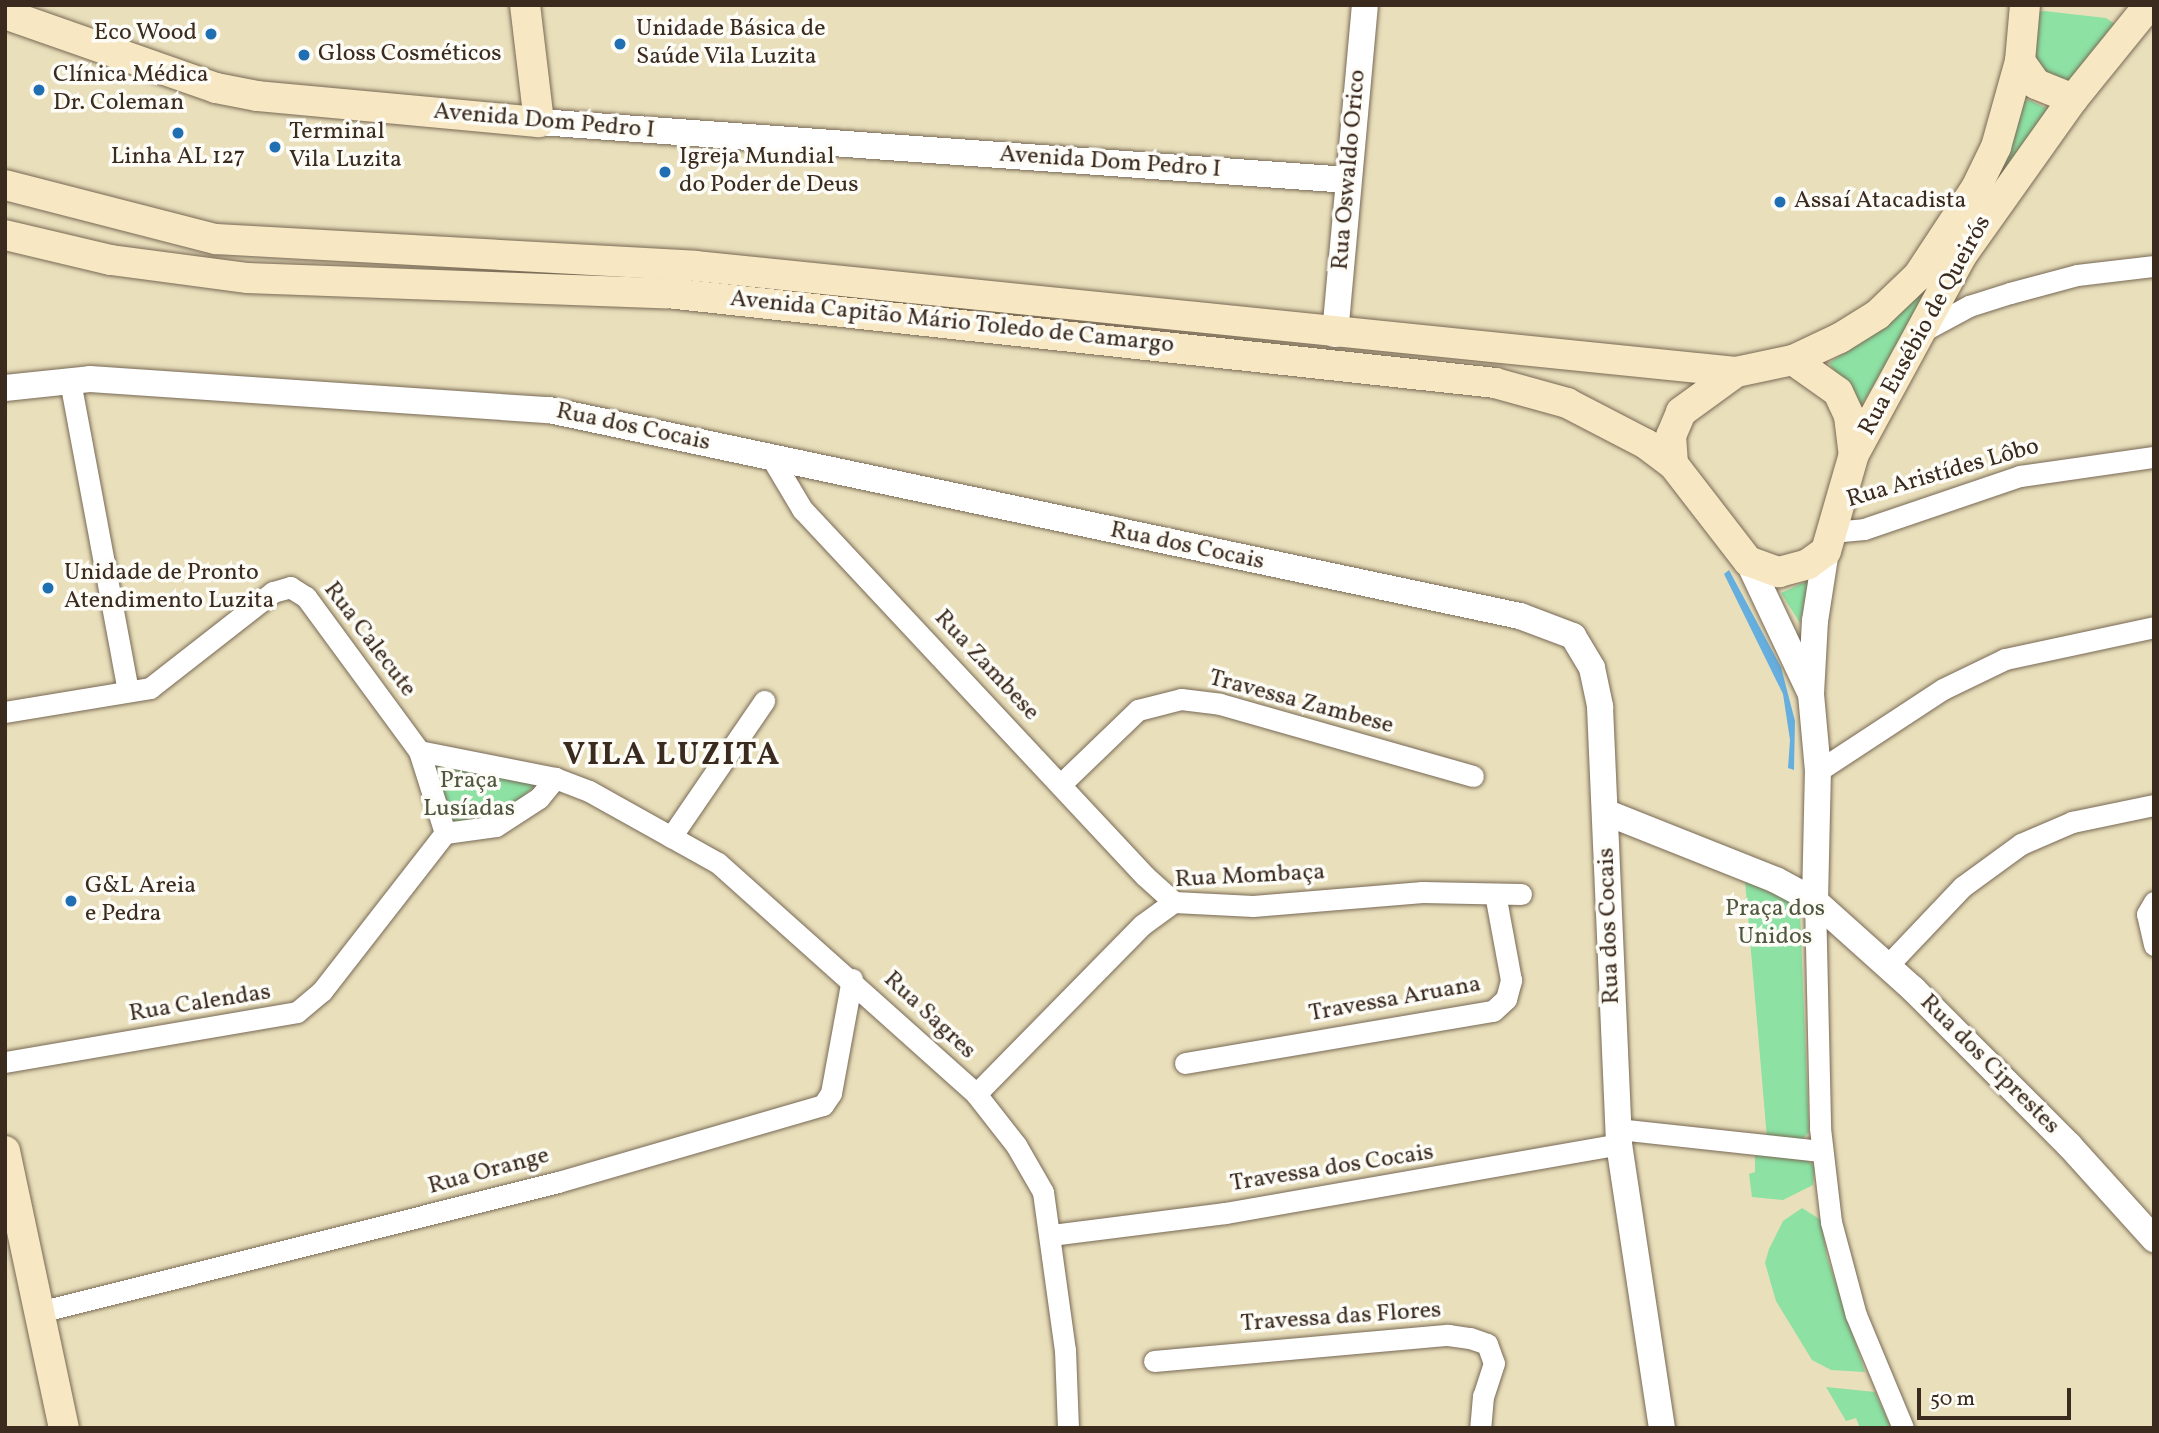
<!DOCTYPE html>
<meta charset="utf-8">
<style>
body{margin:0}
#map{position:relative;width:2159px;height:1433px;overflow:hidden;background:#e9dfbb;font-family:Vollkorn,serif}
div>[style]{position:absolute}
.green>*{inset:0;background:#8ce1a3}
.water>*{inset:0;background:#66aedd}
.roads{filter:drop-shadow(0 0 2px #786955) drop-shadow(0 0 2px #786955)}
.minor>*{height:21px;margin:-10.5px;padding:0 10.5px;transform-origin:10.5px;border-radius:10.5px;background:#fff}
.tertiary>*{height:26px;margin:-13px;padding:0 13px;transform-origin:13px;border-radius:13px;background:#fff}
.secondary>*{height:30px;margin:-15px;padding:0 15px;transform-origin:15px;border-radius:15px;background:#f7e8c3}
.dots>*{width:19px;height:19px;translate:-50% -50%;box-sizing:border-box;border:4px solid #fdfcf7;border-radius:50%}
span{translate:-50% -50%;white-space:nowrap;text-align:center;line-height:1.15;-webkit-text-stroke:7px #fdfcf7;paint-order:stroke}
.poi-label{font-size:24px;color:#3b2a1e}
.left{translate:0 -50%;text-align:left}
.right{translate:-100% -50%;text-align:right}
.street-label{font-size:24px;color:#3b2a1e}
.park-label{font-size:24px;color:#4f583f}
.district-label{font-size:32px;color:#3b2a1e;font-weight:700;letter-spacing:2px}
.frame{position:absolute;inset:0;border:7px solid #3b2a1e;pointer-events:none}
.scale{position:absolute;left:1917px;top:1388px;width:154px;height:32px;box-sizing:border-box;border:4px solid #3b2a1e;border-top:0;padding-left:9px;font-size:21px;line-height:24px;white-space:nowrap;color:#3b2a1e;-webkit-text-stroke:5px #fdfcf7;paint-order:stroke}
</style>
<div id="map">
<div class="green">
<i style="clip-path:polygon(2044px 11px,2106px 18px,2115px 24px,2068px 83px,2033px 68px,2039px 12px)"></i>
<i style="clip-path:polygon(2029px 100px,2048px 109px,1860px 407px,1829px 363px,1884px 328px,1924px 289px,2024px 101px)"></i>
<i style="clip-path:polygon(1805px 582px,1808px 583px,1800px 623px,1781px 593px)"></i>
<i style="clip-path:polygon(433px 764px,537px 784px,513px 805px,493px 816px,453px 822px)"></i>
<i style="clip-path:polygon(1745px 881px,1797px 905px,1800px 911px,1809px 1132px,1802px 1140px,1767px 1138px)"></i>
<i style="clip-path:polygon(1755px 1154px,1806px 1159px,1815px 1167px,1813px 1185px,1783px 1200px,1752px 1197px,1749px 1174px,1755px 1172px)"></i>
<i style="clip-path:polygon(1802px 1208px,1821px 1220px,1827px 1257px,1865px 1372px,1831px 1370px,1812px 1360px,1776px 1301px,1765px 1263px,1769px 1249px,1783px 1221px)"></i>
<i style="clip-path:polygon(1826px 1387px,1875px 1392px,1891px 1428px,1860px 1428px,1856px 1418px,1846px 1421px)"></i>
</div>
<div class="water">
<i style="clip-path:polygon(1729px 570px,1781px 667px,1795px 721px,1794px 770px,1788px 768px,1790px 740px,1783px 694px,1724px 574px)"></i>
</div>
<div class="roads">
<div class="minor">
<i style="left:1919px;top:333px;width:57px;rotate:-28.4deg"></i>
<i style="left:1969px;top:306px;width:43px;rotate:-17.6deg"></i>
<i style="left:2010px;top:293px;width:69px;rotate:-15deg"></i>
<i style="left:2077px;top:275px;width:78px;rotate:-6.7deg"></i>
<i style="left:70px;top:381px;width:315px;rotate:79.4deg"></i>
<i style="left:771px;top:457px;width:61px;rotate:59.2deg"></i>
<i style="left:802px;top:509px;width:502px;rotate:46.94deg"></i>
<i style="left:1145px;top:876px;width:39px;rotate:42deg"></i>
<i style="left:1831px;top:532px;width:33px;rotate:-5deg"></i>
<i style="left:1864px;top:529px;width:165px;rotate:-18.8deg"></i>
<i style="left:2020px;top:476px;width:135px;rotate:-8.1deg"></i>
<i style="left:5px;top:712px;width:147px;rotate:-9.4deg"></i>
<i style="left:150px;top:688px;width:156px;rotate:-38deg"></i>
<i style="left:273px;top:592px;width:18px;rotate:-16deg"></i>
<i style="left:290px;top:587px;width:19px;rotate:32deg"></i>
<i style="left:306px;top:597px;width:191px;rotate:53.7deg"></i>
<i style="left:419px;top:751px;width:86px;rotate:72.4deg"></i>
<i style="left:419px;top:751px;width:139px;rotate:11.2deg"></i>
<i style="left:555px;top:778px;width:36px;rotate:21deg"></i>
<i style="left:589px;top:791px;width:148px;rotate:29.2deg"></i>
<i style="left:718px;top:863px;width:346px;rotate:41.8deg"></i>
<i style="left:976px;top:1094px;width:65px;rotate:51.9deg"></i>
<i style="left:1016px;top:1145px;width:54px;rotate:60.1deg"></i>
<i style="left:1043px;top:1192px;width:160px;rotate:82.1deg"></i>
<i style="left:1065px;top:1350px;width:78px;rotate:87.8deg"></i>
<i style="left:1818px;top:771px;width:149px;rotate:-33.3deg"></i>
<i style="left:1943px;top:689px;width:69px;rotate:-25.8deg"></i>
<i style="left:2005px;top:659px;width:152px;rotate:-12.1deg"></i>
<i style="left:1061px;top:784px;width:107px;rotate:-43.9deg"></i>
<i style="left:1138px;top:710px;width:44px;rotate:-14.3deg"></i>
<i style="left:1181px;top:699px;width:39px;rotate:7deg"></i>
<i style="left:1220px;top:704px;width:263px;rotate:15.9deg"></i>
<i style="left:445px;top:833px;width:51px;rotate:-7.8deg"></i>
<i style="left:496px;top:826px;width:51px;rotate:-33.1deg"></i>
<i style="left:539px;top:798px;width:26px;rotate:-51deg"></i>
<i style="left:671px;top:837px;width:165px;rotate:-55.6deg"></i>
<i style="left:1815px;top:901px;width:227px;rotate:88.7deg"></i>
<i style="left:1820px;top:1128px;width:95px;rotate:83.3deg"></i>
<i style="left:1831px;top:1222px;width:96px;rotate:75deg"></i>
<i style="left:1856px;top:1315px;width:122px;rotate:67.4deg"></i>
<i style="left:2154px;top:902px;width:14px;rotate:120deg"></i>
<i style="left:2147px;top:914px;width:32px;rotate:77deg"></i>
<i style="left:1888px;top:965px;width:108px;rotate:-46.5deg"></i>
<i style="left:1962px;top:887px;width:73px;rotate:-36.1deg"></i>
<i style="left:2021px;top:844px;width:56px;rotate:-23.3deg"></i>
<i style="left:2072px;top:822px;width:84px;rotate:-11.7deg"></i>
<i style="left:5px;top:1062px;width:296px;rotate:-9.7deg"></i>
<i style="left:297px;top:1012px;width:33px;rotate:-40deg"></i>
<i style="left:322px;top:991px;width:200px;rotate:-52.1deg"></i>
<i style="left:1185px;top:1063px;width:312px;rotate:-9.6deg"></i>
<i style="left:1493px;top:1011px;width:18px;rotate:-43deg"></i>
<i style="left:1506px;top:999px;width:20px;rotate:-75deg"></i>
<i style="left:1511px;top:980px;width:87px;rotate:-100.5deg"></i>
<i style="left:976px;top:1094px;width:237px;rotate:-45.5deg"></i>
<i style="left:1142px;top:925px;width:39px;rotate:-36deg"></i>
<i style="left:1174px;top:902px;width:79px;rotate:2.9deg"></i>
<i style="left:1253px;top:906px;width:170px;rotate:-4.7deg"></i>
<i style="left:1422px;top:892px;width:99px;rotate:1.2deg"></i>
<i style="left:1618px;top:1129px;width:205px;rotate:6.2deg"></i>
<i style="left:1051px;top:1235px;width:175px;rotate:-7.2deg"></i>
<i style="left:1225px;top:1213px;width:400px;rotate:-9.9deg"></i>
<i style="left:39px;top:1312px;width:535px;rotate:-14.06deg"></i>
<i style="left:558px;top:1182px;width:276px;rotate:-16.2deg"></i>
<i style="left:823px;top:1105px;width:14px;rotate:-56deg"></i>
<i style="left:831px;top:1093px;width:116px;rotate:-79.6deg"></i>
<i style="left:1154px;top:1361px;width:295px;rotate:-5.1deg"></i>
<i style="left:1448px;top:1335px;width:22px;rotate:8deg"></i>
<i style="left:1470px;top:1338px;width:18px;rotate:19deg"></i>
<i style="left:1487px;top:1344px;width:20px;rotate:70deg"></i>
<i style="left:1494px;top:1363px;width:35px;rotate:108deg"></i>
<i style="left:1483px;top:1396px;width:32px;rotate:95deg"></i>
</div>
<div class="tertiary">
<i style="left:539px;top:122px;width:811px;rotate:4.1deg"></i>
<i style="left:1335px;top:334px;width:330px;rotate:-84.8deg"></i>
<i style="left:5px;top:388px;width:85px;rotate:-6deg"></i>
<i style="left:90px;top:379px;width:460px;rotate:3.9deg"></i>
<i style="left:549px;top:410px;width:993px;rotate:11.98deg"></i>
<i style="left:1520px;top:616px;width:57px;rotate:20.7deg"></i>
<i style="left:1573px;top:636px;width:37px;rotate:59deg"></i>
<i style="left:1592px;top:668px;width:40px;rotate:78deg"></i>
<i style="left:1600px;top:707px;width:437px;rotate:87.5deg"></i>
<i style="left:1619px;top:1144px;width:287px;rotate:81.4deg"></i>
<i style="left:1748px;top:561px;width:143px;rotate:64.7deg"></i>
<i style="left:1605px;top:812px;width:184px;rotate:21.7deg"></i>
<i style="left:1776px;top:880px;width:44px;rotate:28.3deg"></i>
<i style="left:1815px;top:901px;width:132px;rotate:41.9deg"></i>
<i style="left:1913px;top:989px;width:221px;rotate:45deg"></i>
<i style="left:2069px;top:1145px;width:127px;rotate:47.9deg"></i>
<i style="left:1815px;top:901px;width:130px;rotate:-88.7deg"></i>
<i style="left:1818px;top:771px;width:77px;rotate:-95.2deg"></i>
<i style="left:1811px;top:694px;width:73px;rotate:-86.9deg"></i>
<i style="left:1815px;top:621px;width:71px;rotate:-81.1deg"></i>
</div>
<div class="secondary">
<i style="left:5px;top:14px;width:224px;rotate:19.3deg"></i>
<i style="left:216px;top:88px;width:42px;rotate:11deg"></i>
<i style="left:257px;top:96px;width:283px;rotate:5.3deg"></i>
<i style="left:539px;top:122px;width:118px;rotate:-96.8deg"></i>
<i style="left:2020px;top:61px;width:28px;rotate:55deg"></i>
<i style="left:2036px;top:84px;width:40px;rotate:22deg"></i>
<i style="left:5px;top:185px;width:218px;rotate:14.4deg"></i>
<i style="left:216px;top:239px;width:480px;rotate:3.2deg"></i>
<i style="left:695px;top:266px;width:1046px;rotate:5.81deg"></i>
<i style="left:1736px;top:372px;width:58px;rotate:-11.9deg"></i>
<i style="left:1793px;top:360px;width:52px;rotate:-25.1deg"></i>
<i style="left:1840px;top:338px;width:44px;rotate:-31.9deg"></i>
<i style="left:1877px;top:315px;width:57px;rotate:-43.6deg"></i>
<i style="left:1918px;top:276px;width:105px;rotate:-56.6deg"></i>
<i style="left:1976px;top:188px;width:46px;rotate:-64deg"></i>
<i style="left:1996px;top:147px;width:89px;rotate:-74.4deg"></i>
<i style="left:2020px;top:61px;width:56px;rotate:-84.9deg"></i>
<i style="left:5px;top:235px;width:109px;rotate:13.3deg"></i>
<i style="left:111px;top:260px;width:138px;rotate:7.5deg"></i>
<i style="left:248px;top:278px;width:419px;rotate:2.1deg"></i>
<i style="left:667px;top:293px;width:833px;rotate:6.2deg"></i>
<i style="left:1495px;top:383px;width:75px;rotate:15.5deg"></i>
<i style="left:1567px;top:403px;width:89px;rotate:27.4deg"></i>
<i style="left:1646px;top:444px;width:34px;rotate:37deg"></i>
<i style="left:1673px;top:464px;width:123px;rotate:52.3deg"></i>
<i style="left:1748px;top:561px;width:33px;rotate:20deg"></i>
<i style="left:1779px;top:572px;width:30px;rotate:-15deg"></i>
<i style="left:1808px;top:564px;width:22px;rotate:-36deg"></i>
<i style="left:1826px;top:551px;width:101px;rotate:-73.9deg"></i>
<i style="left:1854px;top:454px;width:226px;rotate:-61.5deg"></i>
<i style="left:1962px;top:255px;width:191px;rotate:-54.6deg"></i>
<i style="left:2073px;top:99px;width:121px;rotate:-51deg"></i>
<i style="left:1793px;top:360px;width:55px;rotate:35.4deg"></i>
<i style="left:1838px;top:392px;width:26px;rotate:65deg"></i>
<i style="left:1849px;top:416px;width:38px;rotate:83deg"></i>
<i style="left:1673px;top:464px;width:28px;rotate:-94deg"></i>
<i style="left:1671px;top:436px;width:26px;rotate:-67deg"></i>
<i style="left:1681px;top:412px;width:68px;rotate:-36deg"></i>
<i style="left:5px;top:1151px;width:283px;rotate:78deg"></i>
</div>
</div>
<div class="dots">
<i style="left:211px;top:34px;background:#1f6fb2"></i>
<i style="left:620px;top:44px;background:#1f6fb2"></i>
<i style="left:304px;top:55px;background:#1f6fb2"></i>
<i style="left:39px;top:90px;background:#1f6fb2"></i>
<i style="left:178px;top:133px;background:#1f6fb2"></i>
<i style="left:275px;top:147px;background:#1f6fb2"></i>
<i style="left:665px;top:172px;background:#1f6fb2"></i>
<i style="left:1780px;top:202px;background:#1f6fb2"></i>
<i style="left:48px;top:588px;background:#1f6fb2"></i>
<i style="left:71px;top:901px;background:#1f6fb2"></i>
</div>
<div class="poi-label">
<span class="left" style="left:636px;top:44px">Unidade Básica de<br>Saúde Vila Luzita</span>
<span class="right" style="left:197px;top:34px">Eco Wood</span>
<span class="left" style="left:318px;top:55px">Gloss Cosméticos</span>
<span class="left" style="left:53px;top:90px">Clínica Médica<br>Dr. Coleman</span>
<span class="left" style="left:289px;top:147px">Terminal<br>Vila Luzita</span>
<span style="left:178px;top:158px">Linha AL 127</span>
<span class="left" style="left:679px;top:172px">Igreja Mundial<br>do Poder de Deus</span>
<span class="left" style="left:1794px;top:202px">Assaí Atacadista</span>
<span class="left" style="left:64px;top:588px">Unidade de Pronto<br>Atendimento Luzita</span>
<span class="left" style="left:85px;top:901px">G&amp;L Areia<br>e Pedra</span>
</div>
<div class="street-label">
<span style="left:544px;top:122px;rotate:5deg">Avenida Dom Pedro I</span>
<span style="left:1110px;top:163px;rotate:4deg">Avenida Dom Pedro I</span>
<span style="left:1350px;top:170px;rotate:-85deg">Rua Oswaldo Orico</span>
<span style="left:952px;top:323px;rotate:6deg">Avenida Capitão Mário Toledo de Camargo</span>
<span style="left:1926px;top:326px;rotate:-61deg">Rua Eusébio de Queirós</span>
<span style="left:633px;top:428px;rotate:12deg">Rua dos Cocais</span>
<span style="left:1943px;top:474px;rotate:-16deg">Rua Aristídes Lôbo</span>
<span style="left:1187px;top:547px;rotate:12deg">Rua dos Cocais</span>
<span style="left:369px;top:640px;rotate:53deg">Rua Calecute</span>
<span style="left:986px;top:666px;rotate:47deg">Rua Zambese</span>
<span style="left:1301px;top:703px;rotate:15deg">Travessa Zambese</span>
<span style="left:1250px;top:877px;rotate:-3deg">Rua Mombaça</span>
<span style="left:1610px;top:926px;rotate:-92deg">Rua dos Cocais</span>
<span style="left:1395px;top:1000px;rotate:-10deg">Travessa Aruana</span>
<span style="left:200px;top:1004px;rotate:-9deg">Rua Calendas</span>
<span style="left:929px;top:1016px;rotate:43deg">Rua Sagres</span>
<span style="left:1989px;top:1065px;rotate:45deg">Rua dos Ciprestes</span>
<span style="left:1332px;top:1169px;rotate:-9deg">Travessa dos Cocais</span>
<span style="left:489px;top:1172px;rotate:-15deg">Rua Orange</span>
<span style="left:1341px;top:1318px;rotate:-4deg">Travessa das Flores</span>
</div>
<div class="park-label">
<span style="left:469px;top:796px">Praça<br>Lusíadas</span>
<span style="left:1775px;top:924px">Praça dos<br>Unidos</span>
</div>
<div class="district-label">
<span style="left:672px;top:756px">VILA LUZITA</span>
</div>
<div class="frame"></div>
<div class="scale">50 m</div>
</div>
